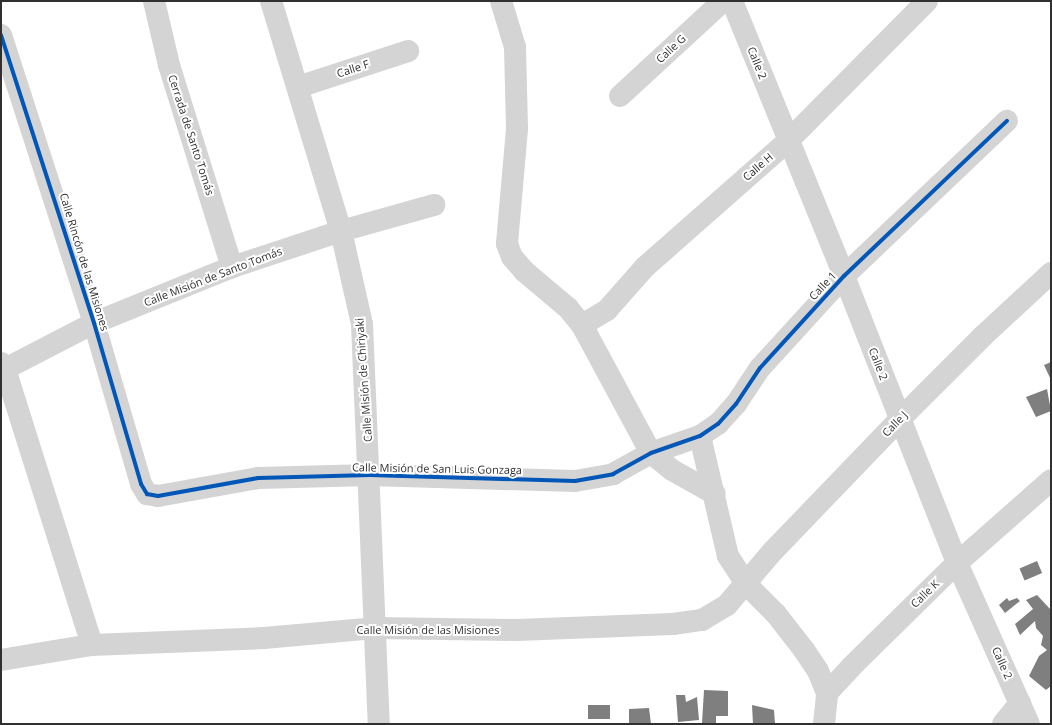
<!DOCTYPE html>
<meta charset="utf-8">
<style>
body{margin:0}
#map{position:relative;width:1052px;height:725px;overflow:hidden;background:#fff;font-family:"Open Sans",sans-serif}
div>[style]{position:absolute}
.building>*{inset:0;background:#7f7f7f;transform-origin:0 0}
.minor>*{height:22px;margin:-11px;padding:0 11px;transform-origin:11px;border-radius:11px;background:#d4d4d4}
.cycleway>*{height:4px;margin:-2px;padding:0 2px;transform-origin:2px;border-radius:2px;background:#0057b8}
span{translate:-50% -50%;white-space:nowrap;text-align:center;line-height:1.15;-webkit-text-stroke:4px #fff;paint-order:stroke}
.street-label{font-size:11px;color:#303030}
.frame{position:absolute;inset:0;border:2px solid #303030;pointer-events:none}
</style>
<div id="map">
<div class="building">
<i style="clip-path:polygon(1051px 362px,1051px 380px,1044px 365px)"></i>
<i style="clip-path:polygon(1047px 389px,1051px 411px,1036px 417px,1026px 397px)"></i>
<i style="left:1037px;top:561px;width:13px;height:19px;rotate:67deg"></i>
<i style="clip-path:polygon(1037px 595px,1051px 610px,1051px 686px,1046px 690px,1029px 676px,1039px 656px,1047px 650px,1041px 645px,1043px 636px,1036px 628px,1035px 621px,1020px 635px,1015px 624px,1033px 609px,1026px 600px)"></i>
<i style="clip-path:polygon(1007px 598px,1009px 601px,1017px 598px,1020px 601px,1005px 613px,999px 605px)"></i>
<i style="clip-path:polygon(704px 690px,728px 691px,728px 716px,716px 716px,716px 724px,702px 723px)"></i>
<i style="clip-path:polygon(676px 695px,685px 695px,686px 702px,697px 697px,699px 720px,678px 722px)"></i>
<i style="left:588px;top:705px;width:22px;height:14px"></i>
<i style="clip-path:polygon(752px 705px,774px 710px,775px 724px,753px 724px)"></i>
<i style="clip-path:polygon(649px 708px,651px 724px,629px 724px,629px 709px)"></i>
</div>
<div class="minor">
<i style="left:154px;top:1px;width:66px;rotate:76.8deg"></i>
<i style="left:169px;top:65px;width:212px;rotate:72.7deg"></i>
<i style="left:271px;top:1px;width:240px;rotate:73.1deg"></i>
<i style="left:341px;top:231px;width:95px;rotate:77.3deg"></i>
<i style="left:362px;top:324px;width:400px;rotate:87.6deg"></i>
<i style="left:501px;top:1px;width:48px;rotate:73.1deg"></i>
<i style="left:515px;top:47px;width:82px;rotate:88.6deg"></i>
<i style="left:517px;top:129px;width:115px;rotate:95deg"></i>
<i style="left:507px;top:244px;width:14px;rotate:69deg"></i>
<i style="left:512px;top:257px;width:18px;rotate:49deg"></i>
<i style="left:524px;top:271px;width:57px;rotate:40.1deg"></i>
<i style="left:568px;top:308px;width:22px;rotate:51deg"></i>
<i style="left:582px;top:325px;width:145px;rotate:61.7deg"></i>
<i style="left:651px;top:453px;width:27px;rotate:39deg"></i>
<i style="left:672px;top:470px;width:49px;rotate:29.2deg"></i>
<i style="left:732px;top:1px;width:297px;rotate:67.8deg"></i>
<i style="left:844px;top:276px;width:308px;rotate:68.5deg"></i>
<i style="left:957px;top:563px;width:176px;rotate:65.9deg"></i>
<i style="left:1px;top:35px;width:303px;rotate:72.1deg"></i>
<i style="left:94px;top:323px;width:168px;rotate:73.7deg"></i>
<i style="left:141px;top:484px;width:12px;rotate:59deg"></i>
<i style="left:147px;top:494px;width:11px;rotate:10deg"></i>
<i style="left:158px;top:496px;width:102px;rotate:-10.2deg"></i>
<i style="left:258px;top:478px;width:112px;rotate:-1.5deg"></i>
<i style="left:370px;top:475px;width:205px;rotate:1.7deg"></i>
<i style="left:575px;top:481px;width:39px;rotate:-10deg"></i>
<i style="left:613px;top:474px;width:43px;rotate:-28.9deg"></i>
<i style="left:651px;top:453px;width:52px;rotate:-19.1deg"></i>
<i style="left:700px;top:436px;width:22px;rotate:-34deg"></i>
<i style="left:718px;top:424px;width:27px;rotate:-48deg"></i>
<i style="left:736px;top:404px;width:43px;rotate:-56.3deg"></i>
<i style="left:760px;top:368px;width:125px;rotate:-47.6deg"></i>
<i style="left:844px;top:276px;width:225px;rotate:-43.6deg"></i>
<i style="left:298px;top:87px;width:116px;rotate:-18.1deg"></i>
<i style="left:620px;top:96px;width:140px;rotate:-42.7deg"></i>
<i style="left:582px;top:325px;width:29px;rotate:-31deg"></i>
<i style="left:607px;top:310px;width:57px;rotate:-48.5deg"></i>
<i style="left:645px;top:267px;width:191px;rotate:-41.4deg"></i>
<i style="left:788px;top:141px;width:197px;rotate:-45.2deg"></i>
<i style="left:1px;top:363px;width:7px;rotate:56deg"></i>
<i style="left:5px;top:369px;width:289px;rotate:72.5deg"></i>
<i style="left:1px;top:371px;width:105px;rotate:-27.3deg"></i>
<i style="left:94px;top:323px;width:149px;rotate:-22.1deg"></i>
<i style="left:232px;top:267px;width:115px;rotate:-18.3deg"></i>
<i style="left:341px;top:231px;width:97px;rotate:-15.6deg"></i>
<i style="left:700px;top:436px;width:123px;rotate:76.9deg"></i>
<i style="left:728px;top:556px;width:33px;rotate:57deg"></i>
<i style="left:746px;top:584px;width:42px;rotate:45deg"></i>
<i style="left:776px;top:614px;width:46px;rotate:52.1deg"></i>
<i style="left:804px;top:650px;width:25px;rotate:56deg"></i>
<i style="left:818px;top:671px;width:24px;rotate:68deg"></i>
<i style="left:1px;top:660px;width:92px;rotate:-9.4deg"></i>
<i style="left:92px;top:645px;width:172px;rotate:-2.3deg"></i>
<i style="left:264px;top:638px;width:111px;rotate:-5.1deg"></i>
<i style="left:375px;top:628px;width:142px;rotate:0.8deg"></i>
<i style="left:517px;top:630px;width:156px;rotate:-2.2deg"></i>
<i style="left:673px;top:624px;width:29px;rotate:-8deg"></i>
<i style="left:702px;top:620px;width:29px;rotate:-31deg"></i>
<i style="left:727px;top:605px;width:71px;rotate:-49.6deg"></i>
<i style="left:773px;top:551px;width:182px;rotate:-46.1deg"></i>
<i style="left:899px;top:420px;width:119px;rotate:-45deg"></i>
<i style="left:983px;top:336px;width:93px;rotate:-42.8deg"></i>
<i style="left:824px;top:724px;width:31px;rotate:-84deg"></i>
<i style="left:827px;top:693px;width:35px;rotate:-47deg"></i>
<i style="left:851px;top:667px;width:148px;rotate:-44.5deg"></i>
<i style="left:957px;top:563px;width:125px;rotate:-41.4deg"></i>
<i style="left:1003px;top:724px;width:27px;rotate:-51deg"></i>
</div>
<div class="cycleway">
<i style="left:1px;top:35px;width:303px;rotate:72.1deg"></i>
<i style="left:94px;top:323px;width:168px;rotate:73.7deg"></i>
<i style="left:141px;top:484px;width:12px;rotate:59deg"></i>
<i style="left:147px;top:494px;width:11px;rotate:10deg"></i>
<i style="left:158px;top:496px;width:102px;rotate:-10.2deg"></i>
<i style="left:258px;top:478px;width:112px;rotate:-1.5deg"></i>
<i style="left:370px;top:475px;width:205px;rotate:1.7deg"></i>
<i style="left:575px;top:481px;width:39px;rotate:-10deg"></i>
<i style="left:613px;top:474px;width:43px;rotate:-28.9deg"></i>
<i style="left:651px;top:453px;width:52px;rotate:-19.1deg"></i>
<i style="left:700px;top:436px;width:22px;rotate:-34deg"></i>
<i style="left:718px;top:424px;width:27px;rotate:-48deg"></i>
<i style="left:736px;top:404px;width:43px;rotate:-56.3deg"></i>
<i style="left:760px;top:368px;width:125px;rotate:-47.6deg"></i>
<i style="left:844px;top:276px;width:225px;rotate:-43.6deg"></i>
</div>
<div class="street-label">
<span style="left:671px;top:49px;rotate:-43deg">Calle G</span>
<span style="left:757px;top:63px;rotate:68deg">Calle 2</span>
<span style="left:353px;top:69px;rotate:-18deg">Calle F</span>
<span style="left:191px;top:135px;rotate:72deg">Cerrada de Santo Tomás</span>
<span style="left:758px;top:167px;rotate:-41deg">Calle H</span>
<span style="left:84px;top:262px;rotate:73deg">Calle Rincón de las Misiones</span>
<span style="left:213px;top:277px;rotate:-21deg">Calle Misión de Santo Tomás</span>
<span style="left:823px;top:286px;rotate:-47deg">Calle 1</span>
<span style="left:878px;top:364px;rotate:69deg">Calle 2</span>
<span style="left:364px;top:380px;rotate:-94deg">Calle Misión de Chiriyaki</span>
<span style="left:895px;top:424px;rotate:-46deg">Calle J</span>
<span style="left:437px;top:469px;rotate:1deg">Calle Misión de San Luis Gonzaga</span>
<span style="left:925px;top:594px;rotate:-44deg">Calle K</span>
<span style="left:428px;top:630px">Calle Misión de las Misiones</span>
<span style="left:1002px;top:663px;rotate:66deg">Calle 2</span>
</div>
<div class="frame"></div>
</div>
